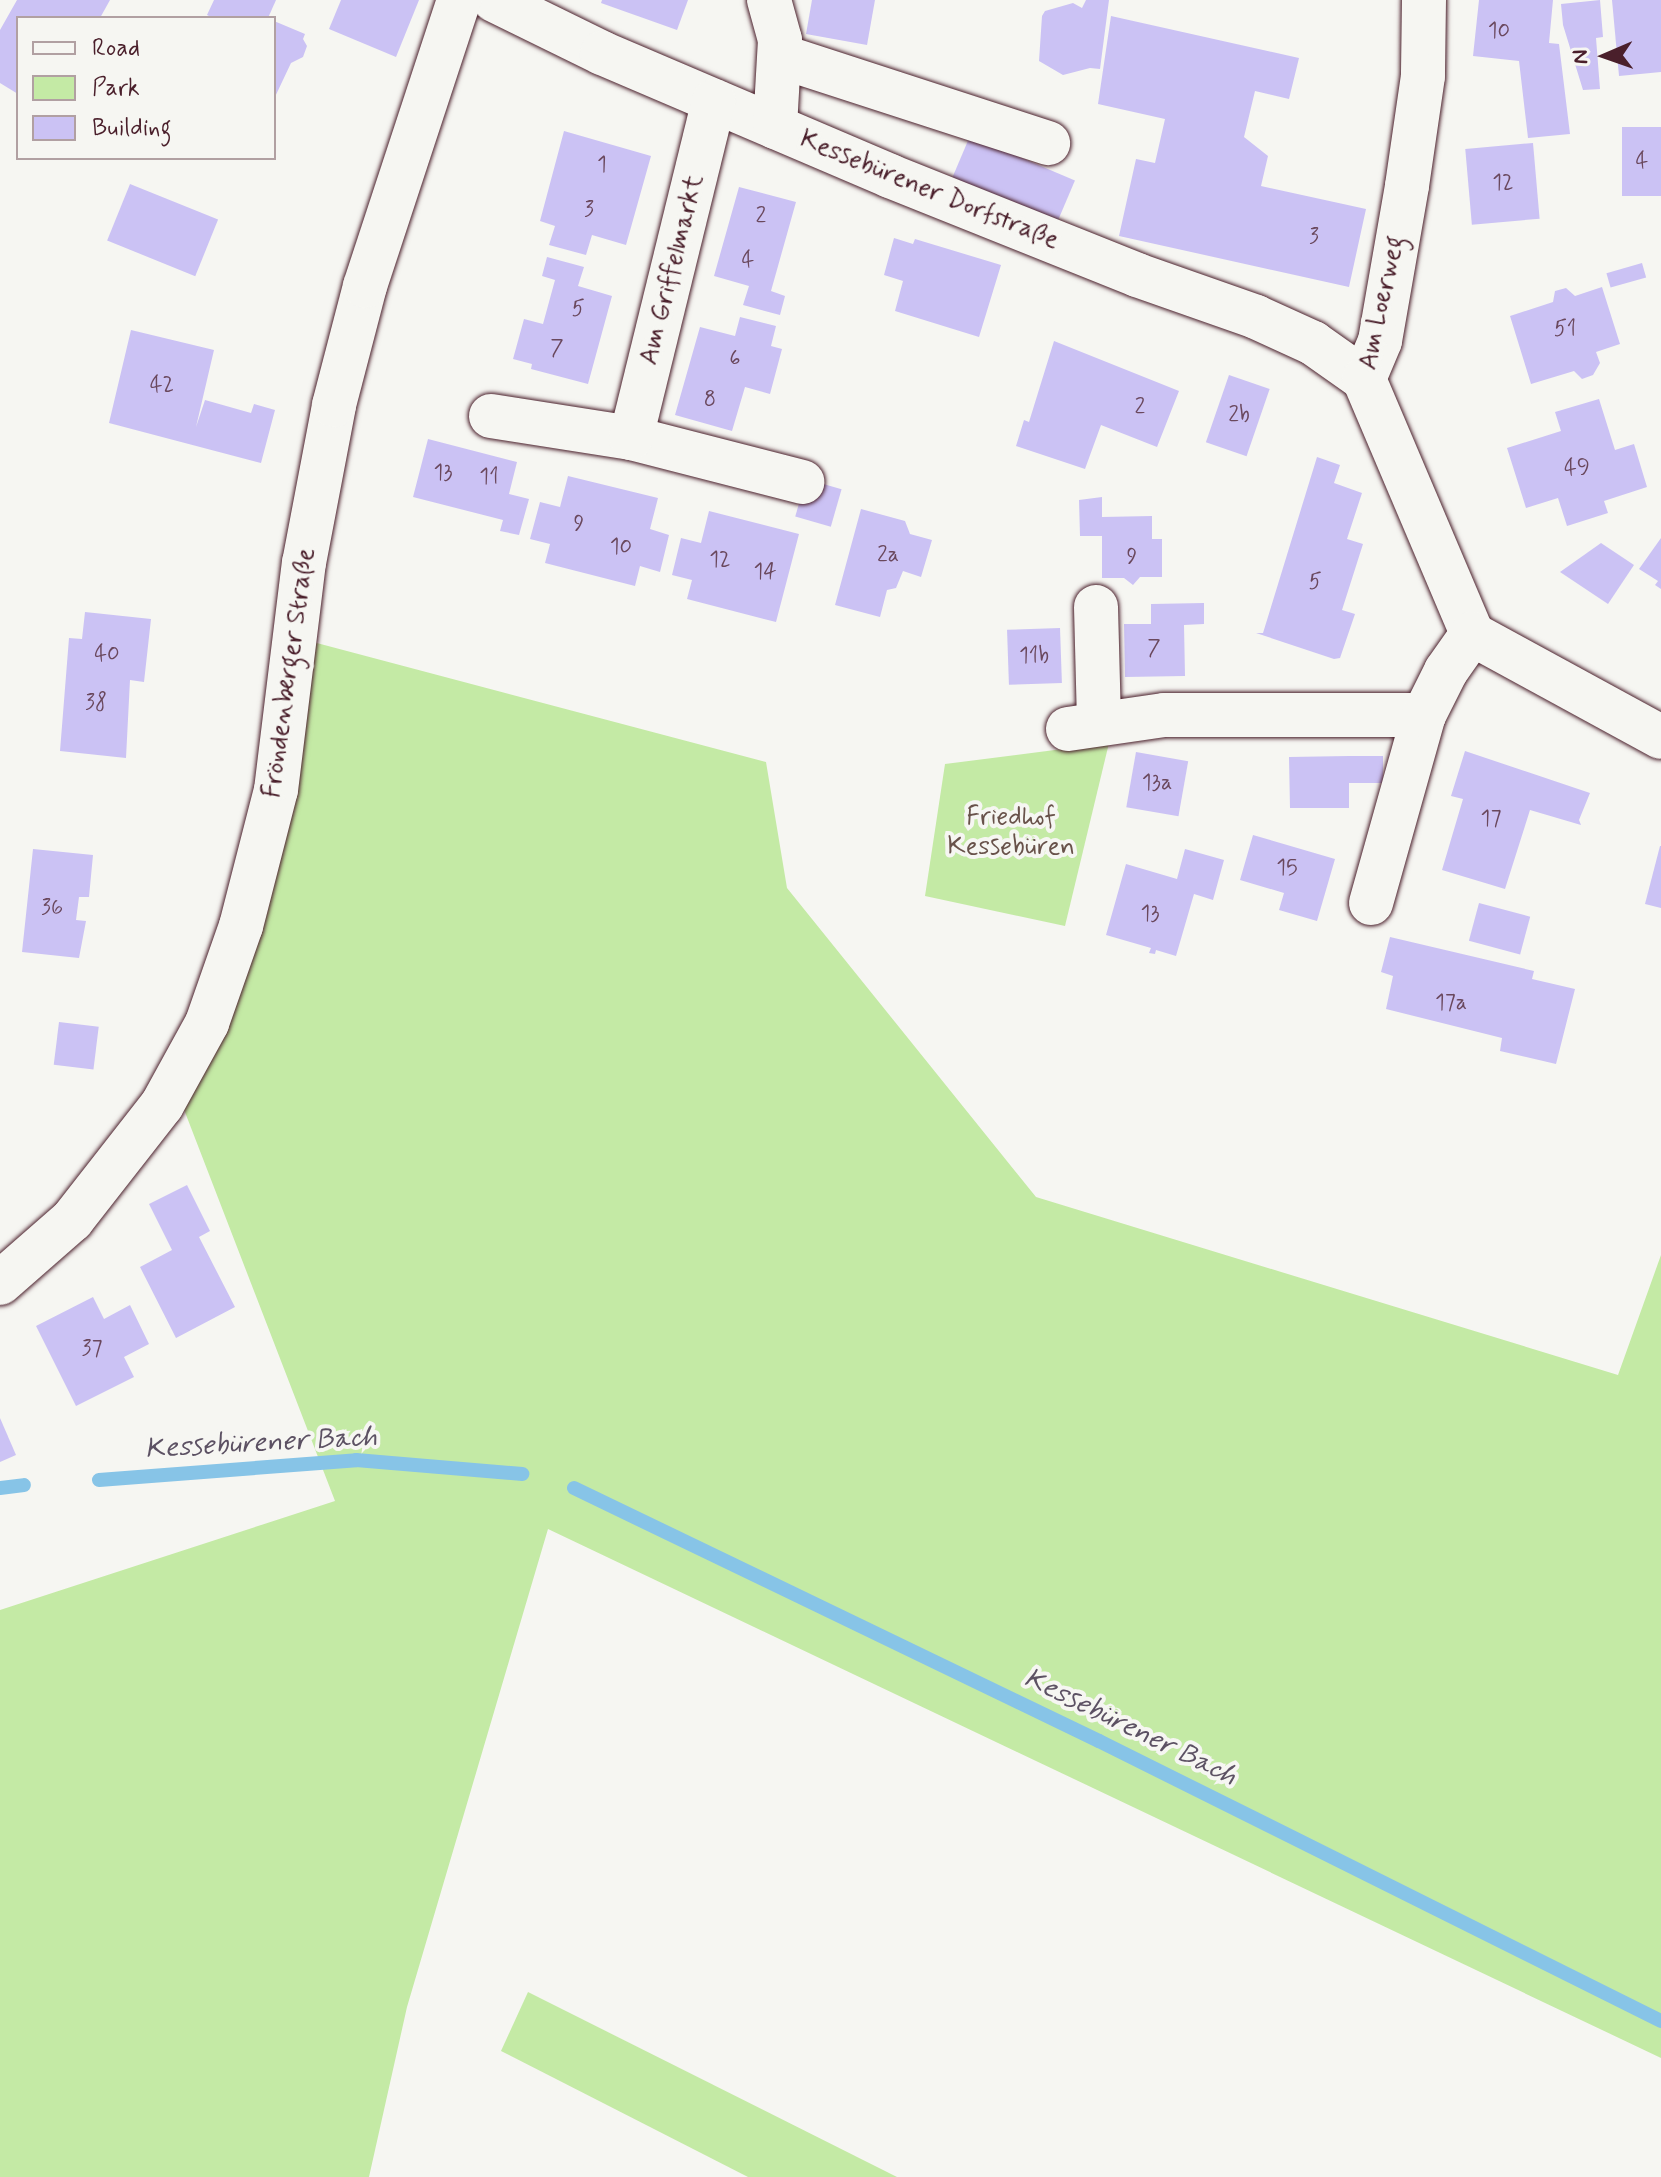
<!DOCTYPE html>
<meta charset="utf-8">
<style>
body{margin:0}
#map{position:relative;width:1661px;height:2177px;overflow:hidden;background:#f6f6f2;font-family:Mynerve,sans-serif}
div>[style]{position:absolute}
.green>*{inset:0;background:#c4eaa5}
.stream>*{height:14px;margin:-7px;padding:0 7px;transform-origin:7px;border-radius:7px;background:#87c4e7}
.building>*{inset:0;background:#cbc2f4;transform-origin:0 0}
.roads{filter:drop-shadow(0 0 2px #4a1f2b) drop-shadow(0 0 2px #4a1f2b)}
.minor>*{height:44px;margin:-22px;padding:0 22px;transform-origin:22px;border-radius:22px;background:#f6f6f2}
.major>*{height:44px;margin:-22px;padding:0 22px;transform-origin:22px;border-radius:22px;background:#f6f6f2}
span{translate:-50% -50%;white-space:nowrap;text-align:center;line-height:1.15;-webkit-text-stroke:8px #f6f6f2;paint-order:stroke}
.number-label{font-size:22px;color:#6a485d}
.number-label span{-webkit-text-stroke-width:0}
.street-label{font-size:26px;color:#4a1f2b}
.park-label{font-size:26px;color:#68524a}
.water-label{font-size:28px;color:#5c5163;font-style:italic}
.legend{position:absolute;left:16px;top:16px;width:260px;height:144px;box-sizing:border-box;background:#f6f6f2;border:2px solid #b1a0a2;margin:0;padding:10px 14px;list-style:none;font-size:24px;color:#4a1f2b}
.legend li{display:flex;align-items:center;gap:16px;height:40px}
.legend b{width:40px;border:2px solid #b1a0a2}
.north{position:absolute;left:1565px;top:16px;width:80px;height:80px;-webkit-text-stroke:6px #f6f6f2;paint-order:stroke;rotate:268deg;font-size:22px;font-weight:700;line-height:32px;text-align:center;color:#4a1f2b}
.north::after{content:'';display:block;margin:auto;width:28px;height:36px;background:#4a1f2b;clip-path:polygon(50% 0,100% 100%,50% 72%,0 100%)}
</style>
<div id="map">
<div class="green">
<i style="clip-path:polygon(313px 642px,766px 762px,787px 888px,1036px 1197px,1618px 1375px,1661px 1255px,1661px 2058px,548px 1529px,407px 2007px,369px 2177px,0 2177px,0 1610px,335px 1501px,183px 1107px)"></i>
<i style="clip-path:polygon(1109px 743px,1065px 926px,925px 896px,945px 764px)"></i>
<i style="clip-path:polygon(528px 1992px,897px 2177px,748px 2177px,501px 2051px)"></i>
</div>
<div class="stream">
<i style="left:99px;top:1480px;width:258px;rotate:-4.4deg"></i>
<i style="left:356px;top:1460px;width:167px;rotate:4.8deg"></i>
<i style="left:0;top:1488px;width:24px;rotate:-7deg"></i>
<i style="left:574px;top:1488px;width:583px;rotate:25.73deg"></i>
<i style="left:1099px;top:1741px;width:628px;rotate:26.48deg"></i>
</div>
<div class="building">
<i style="clip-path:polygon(17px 0,110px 0,100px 18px,18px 18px,18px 94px,0 83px,0 30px)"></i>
<i style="clip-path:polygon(214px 0,276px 0,268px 18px,213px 18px,207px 15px)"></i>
<i style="clip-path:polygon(341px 0,419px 0,396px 57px,329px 29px)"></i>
<i style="clip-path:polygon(602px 0,688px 0,677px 30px,601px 3px)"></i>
<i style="clip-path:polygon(812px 0,875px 0,867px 45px,806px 34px)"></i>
<i style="clip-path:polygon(1086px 0,1109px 0,1100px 69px,1090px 68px,1063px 75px,1039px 61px,1042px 16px,1045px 11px,1073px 3px,1082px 8px)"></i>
<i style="clip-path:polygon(1479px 0,1553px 0,1549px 43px,1559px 44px,1570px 134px,1528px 138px,1519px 61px,1473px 56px)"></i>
<i style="clip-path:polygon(1600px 0,1603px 37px,1596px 38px,1600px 89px,1583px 90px,1563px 25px,1561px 4px)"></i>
<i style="clip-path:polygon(1612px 0,1661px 0,1661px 72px,1619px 76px)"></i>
<i style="clip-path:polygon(1111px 16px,1299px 58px,1289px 99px,1255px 91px,1244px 137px,1268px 156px,1261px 186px,1366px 209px,1349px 287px,1119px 236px,1136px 159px,1155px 163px,1165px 119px,1098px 104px)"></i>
<i style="clip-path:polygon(274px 21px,305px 34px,303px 39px,307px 46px,303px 57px,291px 63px,274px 99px)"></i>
<i style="left:1661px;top:127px;width:69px;height:39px;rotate:90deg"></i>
<i style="clip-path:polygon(564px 131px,651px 156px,626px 245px,592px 235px,586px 255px,549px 245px,555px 226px,540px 221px)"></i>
<i style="left:970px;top:136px;width:114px;height:47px;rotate:23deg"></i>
<i style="left:1533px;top:143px;width:76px;height:68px;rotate:85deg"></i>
<i style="left:130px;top:184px;width:95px;height:61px;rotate:22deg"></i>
<i style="clip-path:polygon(739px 187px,796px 202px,771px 291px,785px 296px,780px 315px,743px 305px,749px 286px,714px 276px)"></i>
<i style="clip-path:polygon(894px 238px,913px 244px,915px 239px,1001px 265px,979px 337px,895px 311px,903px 281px,884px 275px)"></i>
<i style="clip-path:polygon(547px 257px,584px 267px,578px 286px,612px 296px,588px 384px,531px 369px,532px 364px,513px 359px,524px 319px,543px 324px,555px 280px,542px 276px)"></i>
<i style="left:1642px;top:263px;width:15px;height:37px;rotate:74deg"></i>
<i style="clip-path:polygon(1602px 287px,1620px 344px,1596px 352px,1600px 363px,1593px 375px,1582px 379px,1574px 371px,1531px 384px,1510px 316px,1553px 302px,1555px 291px,1566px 288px,1575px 296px)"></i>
<i style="clip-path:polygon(740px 317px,776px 326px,771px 346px,782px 349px,770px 394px,745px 387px,732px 431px,675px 415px,700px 327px,735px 336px)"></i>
<i style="clip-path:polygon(131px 330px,214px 350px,196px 427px,205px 400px,251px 413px,254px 404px,275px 410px,261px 463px,109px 423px)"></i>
<i style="clip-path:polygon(1054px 341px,1179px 391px,1157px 447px,1101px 425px,1085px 469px,1016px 446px,1024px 420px,1029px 422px)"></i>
<i style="left:1229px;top:375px;width:43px;height:71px;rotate:19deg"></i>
<i style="clip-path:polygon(1599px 399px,1615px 450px,1634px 444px,1647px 487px,1604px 501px,1608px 513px,1567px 526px,1558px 498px,1526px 508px,1507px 448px,1561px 431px,1555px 412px)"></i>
<i style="clip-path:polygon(428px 439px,517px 462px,509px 494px,529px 499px,519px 535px,500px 531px,503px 520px,413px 497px)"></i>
<i style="clip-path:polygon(1317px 457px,1340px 465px,1334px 483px,1362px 493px,1347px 539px,1363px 544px,1342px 610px,1355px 614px,1340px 658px,1334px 659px,1256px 633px,1263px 633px)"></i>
<i style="clip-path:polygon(568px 476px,658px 498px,650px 529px,669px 535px,660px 572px,640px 566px,635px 586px,545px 563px,550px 544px,530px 539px,540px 502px,560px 507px)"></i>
<i style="left:806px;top:479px;width:37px;height:39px;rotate:16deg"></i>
<i style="clip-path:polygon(1102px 497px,1102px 517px,1152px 516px,1152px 539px,1162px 539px,1162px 577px,1140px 577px,1133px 585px,1124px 578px,1102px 578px,1102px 536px,1080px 536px,1079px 500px)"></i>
<i style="clip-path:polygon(861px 509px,905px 521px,910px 534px,932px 540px,921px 577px,903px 571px,896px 588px,887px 590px,880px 617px,835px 605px)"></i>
<i style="clip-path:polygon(709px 511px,799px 534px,776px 622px,687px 599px,692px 580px,672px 575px,681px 538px,701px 543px)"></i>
<i style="clip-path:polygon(1661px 538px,1661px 589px,1655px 585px,1658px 581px,1639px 569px)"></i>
<i style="clip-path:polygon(1601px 543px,1634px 565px,1608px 604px,1560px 572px)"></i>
<i style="clip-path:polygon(1204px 603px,1204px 624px,1184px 625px,1185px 676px,1125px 677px,1124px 624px,1151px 624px,1151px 604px)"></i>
<i style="clip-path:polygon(85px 612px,151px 619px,144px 682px,130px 680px,126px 758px,60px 751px,69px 638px,82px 639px)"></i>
<i style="left:1060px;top:628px;width:55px;height:53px;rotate:88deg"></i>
<i style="clip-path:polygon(1465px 751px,1590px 793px,1579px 820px,1581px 825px,1530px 810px,1505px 889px,1442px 870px,1463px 799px,1451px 796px)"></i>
<i style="left:1136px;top:752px;width:53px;height:56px;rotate:10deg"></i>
<i style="clip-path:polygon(1349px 756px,1383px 756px,1383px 783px,1349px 783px,1349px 808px,1290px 808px,1289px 757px)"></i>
<i style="clip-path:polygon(1253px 835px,1335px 859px,1317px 921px,1279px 910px,1284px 893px,1240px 880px)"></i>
<i style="clip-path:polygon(1660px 846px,1661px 846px,1661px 908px,1645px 904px)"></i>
<i style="clip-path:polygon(33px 849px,93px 855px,89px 897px,79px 897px,76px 920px,86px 921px,79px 958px,22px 952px)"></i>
<i style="clip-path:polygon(1185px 849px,1224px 860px,1213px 900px,1194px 894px,1176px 956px,1156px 950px,1155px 954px,1149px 953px,1151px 948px,1106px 935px,1126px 864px,1177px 879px)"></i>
<i style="left:1479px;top:903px;width:53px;height:39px;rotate:15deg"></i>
<i style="clip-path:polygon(1390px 937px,1534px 971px,1532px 979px,1575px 989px,1556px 1064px,1500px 1051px,1502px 1038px,1386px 1009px,1393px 976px,1381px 972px)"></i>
<i style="left:59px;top:1022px;width:40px;height:43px;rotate:7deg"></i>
<i style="clip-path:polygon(187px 1185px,210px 1231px,199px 1237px,235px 1307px,176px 1338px,140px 1267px,172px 1250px,149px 1204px)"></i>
<i style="clip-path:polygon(93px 1297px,104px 1319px,130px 1305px,149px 1344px,124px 1357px,134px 1377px,76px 1406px,36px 1326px)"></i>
<i style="clip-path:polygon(0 1418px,16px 1455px,0 1462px)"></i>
</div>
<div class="roads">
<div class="minor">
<i style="left:494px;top:0;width:120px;rotate:26.1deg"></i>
<i style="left:602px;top:53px;width:313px;rotate:23.1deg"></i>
<i style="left:890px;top:176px;width:266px;rotate:21.8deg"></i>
<i style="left:1137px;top:275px;width:126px;rotate:19.4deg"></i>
<i style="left:1256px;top:317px;width:63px;rotate:24.5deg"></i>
<i style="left:1313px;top:343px;width:62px;rotate:35.2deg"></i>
<i style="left:769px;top:0;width:41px;rotate:74.6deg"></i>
<i style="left:780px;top:40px;width:87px;rotate:93.3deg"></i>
<i style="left:1424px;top:0;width:76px;rotate:90.8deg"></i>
<i style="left:1423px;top:76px;width:111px;rotate:98.3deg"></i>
<i style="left:1407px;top:186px;width:157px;rotate:99.9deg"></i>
<i style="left:1380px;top:341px;width:41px;rotate:112.8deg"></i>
<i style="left:1364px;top:379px;width:277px;rotate:67deg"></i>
<i style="left:1472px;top:634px;width:215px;rotate:28.6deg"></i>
<i style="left:780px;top:56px;width:282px;rotate:18deg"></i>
<i style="left:491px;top:416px;width:142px;rotate:8.9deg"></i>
<i style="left:631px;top:438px;width:177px;rotate:14.4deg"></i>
<i style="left:631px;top:438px;width:347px;rotate:-76.2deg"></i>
<i style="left:1096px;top:607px;width:115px;rotate:88.5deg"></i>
<i style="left:1068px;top:729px;width:97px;rotate:-8.3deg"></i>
<i style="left:1164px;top:715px;width:260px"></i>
<i style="left:1371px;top:903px;width:195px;rotate:-74.3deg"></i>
<i style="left:1424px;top:715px;width:49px;rotate:-63.4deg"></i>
<i style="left:1446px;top:671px;width:45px;rotate:-54.9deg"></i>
</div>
<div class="major">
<i style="left:0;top:1283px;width:96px;rotate:-41.2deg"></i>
<i style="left:72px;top:1220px;width:146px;rotate:-52deg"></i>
<i style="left:162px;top:1105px;width:94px;rotate:-61.2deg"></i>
<i style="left:207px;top:1023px;width:103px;rotate:-70.7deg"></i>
<i style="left:241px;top:926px;width:140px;rotate:-75.6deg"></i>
<i style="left:276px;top:790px;width:229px;rotate:-83deg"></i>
<i style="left:304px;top:563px;width:161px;rotate:-79.2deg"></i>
<i style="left:334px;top:405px;width:123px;rotate:-75.4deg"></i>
<i style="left:365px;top:286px;width:301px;rotate:-71.8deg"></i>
</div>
</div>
<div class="number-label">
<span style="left:1499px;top:32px">10</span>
<span style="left:1642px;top:162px">4</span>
<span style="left:602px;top:166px">1</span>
<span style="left:1503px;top:184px">12</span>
<span style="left:589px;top:211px">3</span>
<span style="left:761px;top:217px">2</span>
<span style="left:1314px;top:238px">3</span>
<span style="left:748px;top:261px">4</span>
<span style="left:578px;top:310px">5</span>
<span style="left:1565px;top:330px">51</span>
<span style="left:557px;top:350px">7</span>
<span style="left:735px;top:360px">6</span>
<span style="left:162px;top:386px">42</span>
<span style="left:710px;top:401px">8</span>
<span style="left:1140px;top:408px">2</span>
<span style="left:1239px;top:416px">2b</span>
<span style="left:1577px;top:469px">49</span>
<span style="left:443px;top:474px">13</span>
<span style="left:489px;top:478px">11</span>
<span style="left:579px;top:525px">9</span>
<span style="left:621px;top:548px">10</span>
<span style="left:888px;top:556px">2a</span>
<span style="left:1132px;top:558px">9</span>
<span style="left:720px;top:561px">12</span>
<span style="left:765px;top:573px">14</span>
<span style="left:1315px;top:583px">5</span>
<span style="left:1154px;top:650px">7</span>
<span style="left:107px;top:655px">40</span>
<span style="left:1034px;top:657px">11b</span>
<span style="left:96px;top:704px">38</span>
<span style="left:1157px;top:784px">13a</span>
<span style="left:1491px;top:820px">17</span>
<span style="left:1287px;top:869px">15</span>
<span style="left:52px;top:909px">36</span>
<span style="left:1150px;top:915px">13</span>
<span style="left:1451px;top:1004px">17a</span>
<span style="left:92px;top:1350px">37</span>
</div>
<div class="street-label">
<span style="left:929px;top:191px;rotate:22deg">Kessebürener Dorfstraße</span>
<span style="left:673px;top:270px;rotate:-76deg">Am Griffelmarkt</span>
<span style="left:1383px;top:303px;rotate:-78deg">Am Loerweg</span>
<span style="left:290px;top:673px;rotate:-82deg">Fröndenberger Straße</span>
</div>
<div class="park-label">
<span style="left:1011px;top:833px">Friedhof<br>Kessebüren</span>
</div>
<div class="water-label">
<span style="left:261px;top:1444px;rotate:-3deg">Kessebürener Bach</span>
<span style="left:1130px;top:1728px;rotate:26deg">Kessebürener Bach</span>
</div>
<ul class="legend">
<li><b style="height:10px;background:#f6f6f2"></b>Road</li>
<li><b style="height:22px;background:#c4eaa5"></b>Park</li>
<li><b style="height:22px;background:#cbc2f4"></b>Building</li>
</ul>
<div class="north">N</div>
</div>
